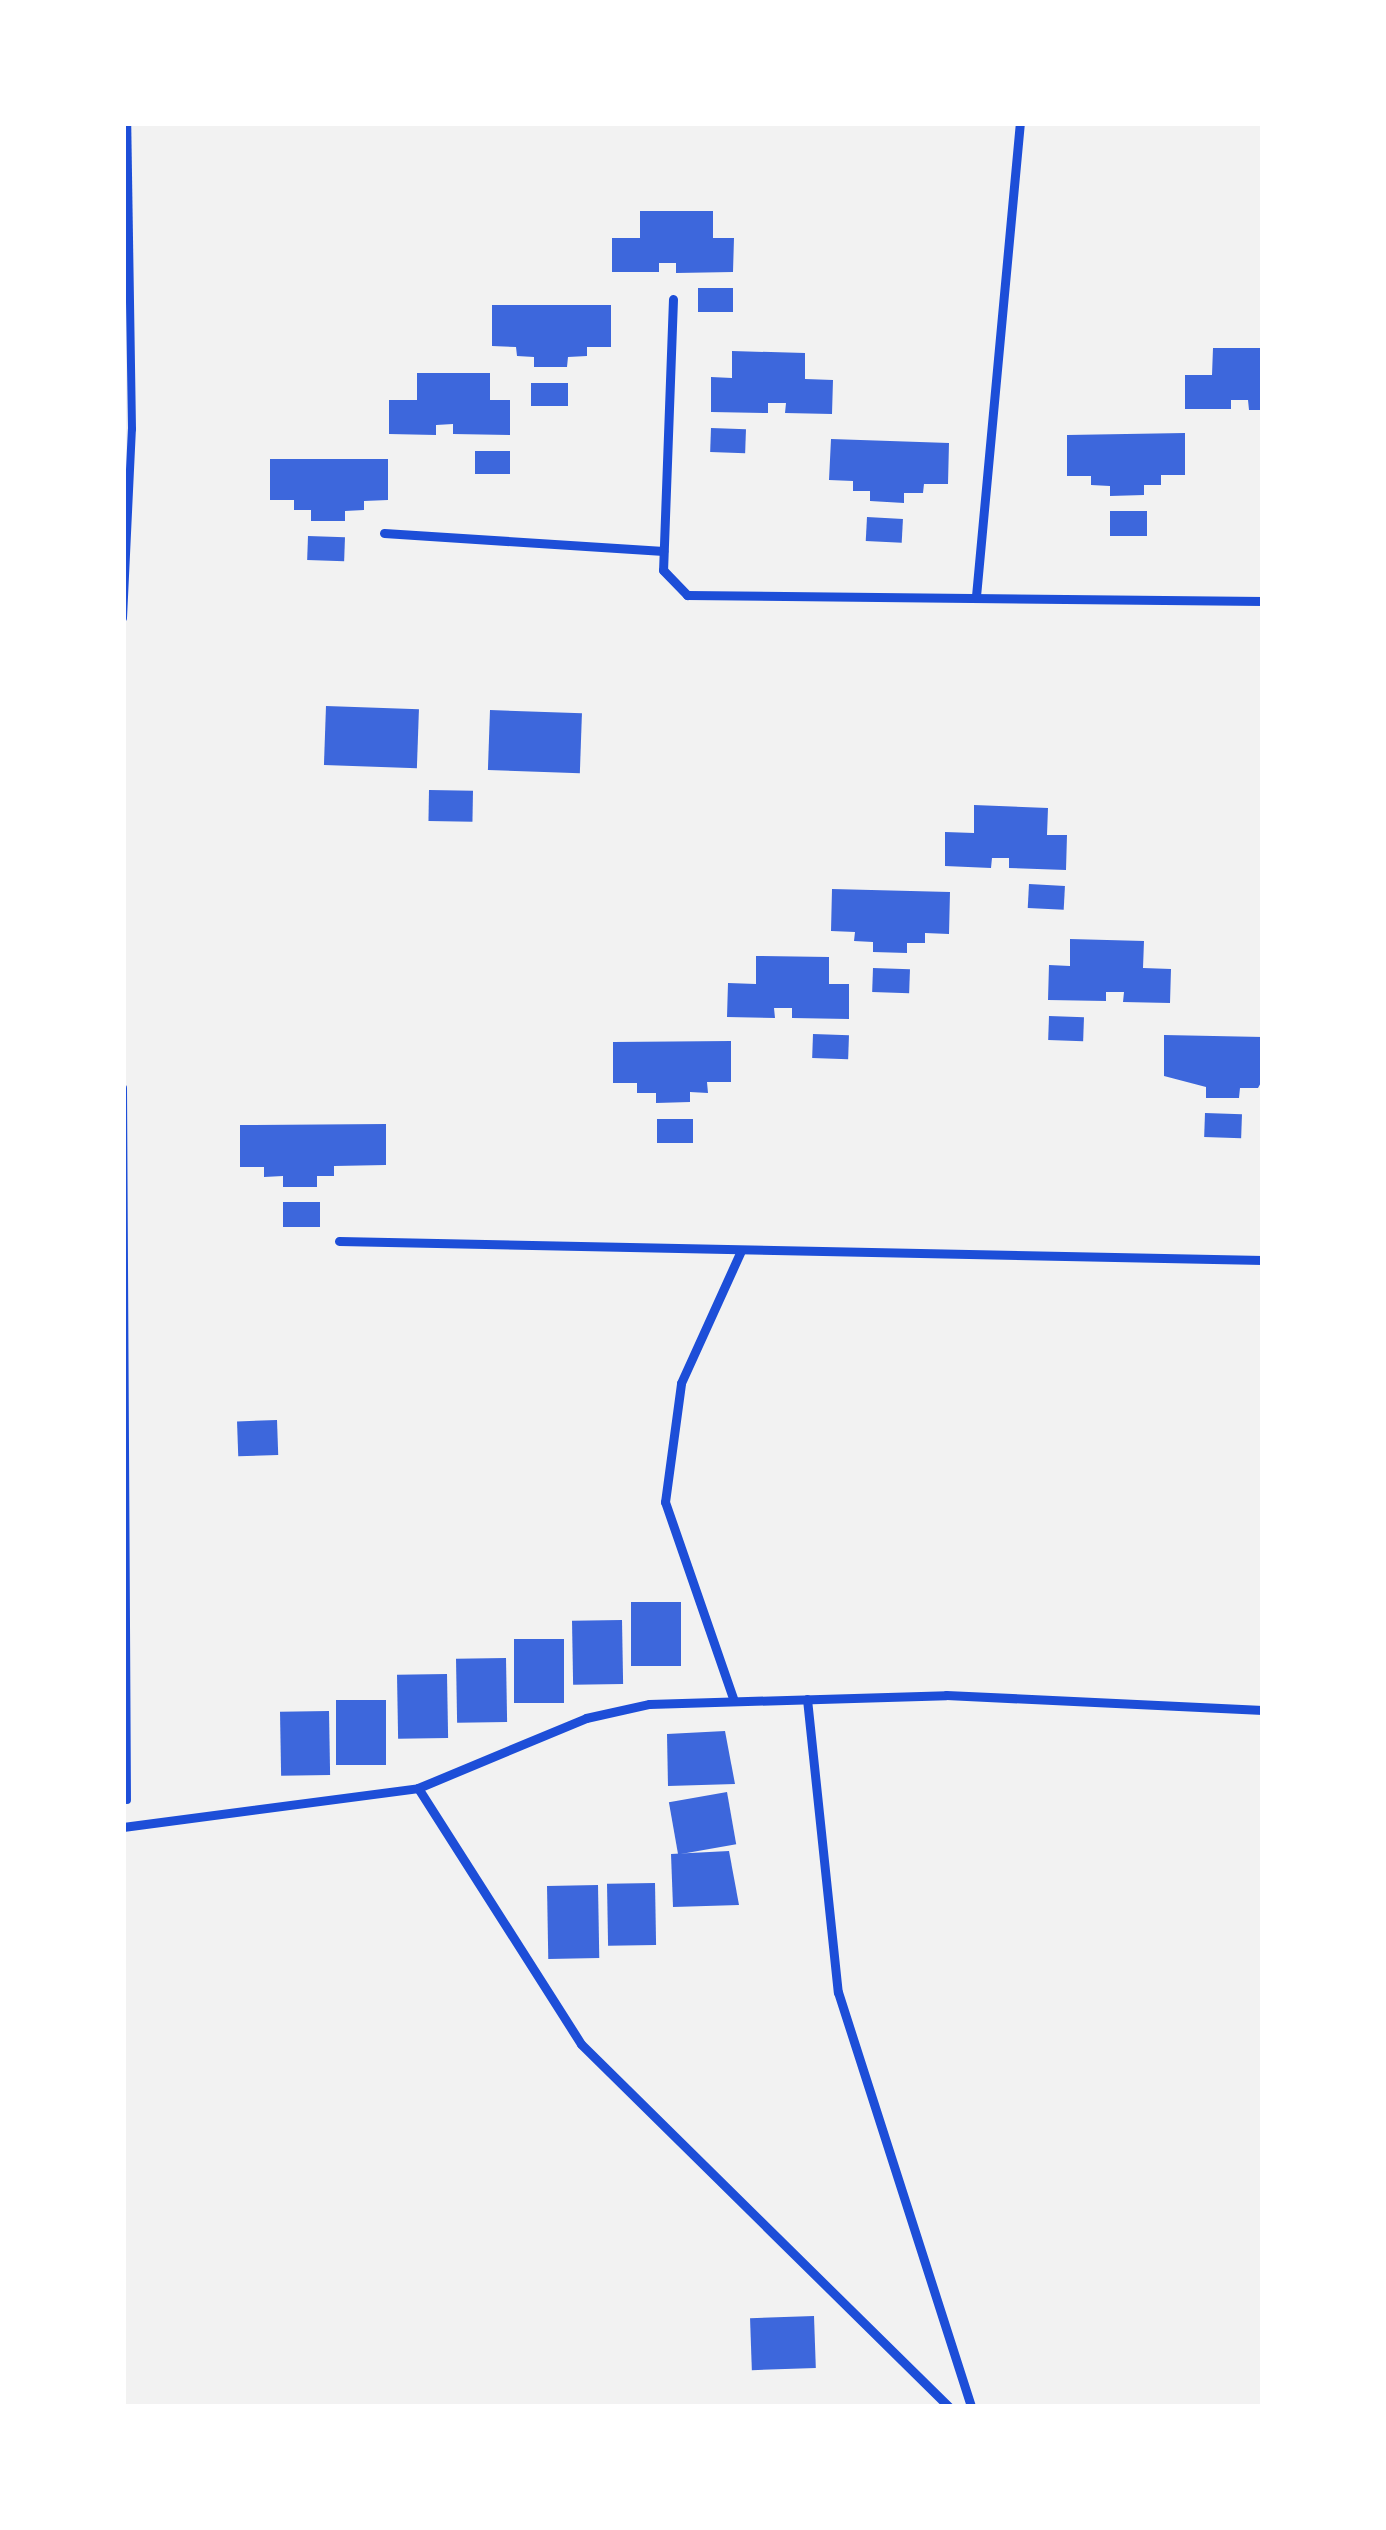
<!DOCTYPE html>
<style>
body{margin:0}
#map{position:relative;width:1386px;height:2530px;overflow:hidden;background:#f2f2f2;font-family:"Times New Roman",serif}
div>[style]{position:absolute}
.building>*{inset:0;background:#3d67dc;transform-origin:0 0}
.path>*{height:8px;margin:-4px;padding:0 4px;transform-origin:4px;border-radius:4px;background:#1d4ed8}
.service>*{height:9px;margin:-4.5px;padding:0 4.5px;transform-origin:4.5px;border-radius:4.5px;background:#1d4ed8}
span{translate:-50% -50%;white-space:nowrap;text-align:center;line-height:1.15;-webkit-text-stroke:10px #fff;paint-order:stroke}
.frame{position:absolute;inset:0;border:126px solid #fff;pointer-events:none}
</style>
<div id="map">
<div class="building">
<i style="clip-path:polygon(640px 211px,713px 211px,713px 238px,734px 238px,733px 272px,676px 273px,676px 263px,659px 263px,659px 272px,612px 272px,612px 238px,640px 238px)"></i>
<i style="left:698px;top:288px;width:35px;height:24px"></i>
<i style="clip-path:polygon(492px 305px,611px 305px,611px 347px,587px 347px,587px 356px,568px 357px,567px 367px,534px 367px,534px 357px,517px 356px,516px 347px,492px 346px)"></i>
<i style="clip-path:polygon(1213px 348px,1263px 348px,1263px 410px,1249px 410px,1248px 400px,1231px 400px,1231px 409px,1185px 409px,1185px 375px,1212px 375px)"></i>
<i style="clip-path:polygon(732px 351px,805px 353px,805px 379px,833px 380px,832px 414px,785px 413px,786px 403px,768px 403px,768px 413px,711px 412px,711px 377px,732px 378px)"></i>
<i style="clip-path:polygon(417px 373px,490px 373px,490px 400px,510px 400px,510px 435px,453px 434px,453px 424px,436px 425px,436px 435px,389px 434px,389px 400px,417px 400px)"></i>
<i style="left:531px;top:383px;width:37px;height:23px"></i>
<i style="left:711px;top:428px;width:35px;height:24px;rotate:2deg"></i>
<i style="clip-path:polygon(1185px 433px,1185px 475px,1161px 475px,1161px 485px,1144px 485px,1144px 495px,1110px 496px,1110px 486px,1091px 485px,1091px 476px,1067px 476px,1067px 435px)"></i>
<i style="clip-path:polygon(831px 439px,949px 443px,948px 484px,924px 484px,923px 493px,904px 493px,904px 503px,870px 501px,870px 491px,853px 491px,853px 481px,829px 480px)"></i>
<i style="left:475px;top:451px;width:35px;height:23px"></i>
<i style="clip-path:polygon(270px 459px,388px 459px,388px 500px,364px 501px,364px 510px,345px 511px,345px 521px,311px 521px,311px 510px,294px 510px,294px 500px,270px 500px)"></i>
<i style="left:1147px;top:511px;width:25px;height:37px;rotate:90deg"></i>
<i style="left:867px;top:517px;width:36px;height:24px;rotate:3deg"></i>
<i style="left:308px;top:536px;width:37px;height:24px;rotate:2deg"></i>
<i style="left:326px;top:706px;width:93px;height:59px;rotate:2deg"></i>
<i style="left:490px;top:710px;width:92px;height:60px;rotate:2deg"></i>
<i style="left:429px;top:790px;width:44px;height:31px;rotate:1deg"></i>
<i style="clip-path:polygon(974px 805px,1048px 808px,1047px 835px,1067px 835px,1066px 870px,1009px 868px,1009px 858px,992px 858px,991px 868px,945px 866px,945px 832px,974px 833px)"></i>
<i style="left:1029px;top:884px;width:36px;height:24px;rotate:3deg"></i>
<i style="clip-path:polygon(832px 889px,950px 892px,949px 934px,925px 933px,925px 943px,907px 943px,907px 953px,873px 952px,873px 942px,854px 941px,855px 932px,831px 931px)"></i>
<i style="clip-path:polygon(1070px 939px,1144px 941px,1143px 968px,1171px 969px,1170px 1003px,1123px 1002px,1124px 992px,1106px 992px,1106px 1001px,1048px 1000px,1049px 965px,1070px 966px)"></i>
<i style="clip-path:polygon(756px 956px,829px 957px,829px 984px,849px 984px,849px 1019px,792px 1018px,792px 1008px,774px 1008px,775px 1018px,727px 1017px,728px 983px,756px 984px)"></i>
<i style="left:873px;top:968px;width:37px;height:24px;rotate:2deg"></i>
<i style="left:1049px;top:1016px;width:35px;height:24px;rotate:2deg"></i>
<i style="left:813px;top:1034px;width:36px;height:24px;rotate:2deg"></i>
<i style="clip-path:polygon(1164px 1035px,1263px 1037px,1263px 1079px,1258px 1088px,1240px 1088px,1239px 1098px,1206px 1098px,1206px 1087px,1164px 1076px)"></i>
<i style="clip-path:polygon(731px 1041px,731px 1082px,707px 1082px,708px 1093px,690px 1092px,690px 1102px,656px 1103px,656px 1093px,637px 1093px,637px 1083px,613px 1083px,613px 1042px)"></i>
<i style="left:1205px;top:1113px;width:37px;height:24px;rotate:2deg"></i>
<i style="left:657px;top:1119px;width:36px;height:24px"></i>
<i style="clip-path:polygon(386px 1124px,386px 1165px,334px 1166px,334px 1176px,317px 1176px,317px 1187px,283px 1187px,283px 1176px,264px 1177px,264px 1167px,240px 1167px,240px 1125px)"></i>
<i style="left:283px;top:1202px;width:37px;height:25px"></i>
<i style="left:277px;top:1420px;width:35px;height:40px;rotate:88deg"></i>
<i style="left:631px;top:1602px;width:50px;height:64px"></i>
<i style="left:622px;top:1620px;width:64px;height:50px;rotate:89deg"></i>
<i style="left:514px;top:1639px;width:50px;height:64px"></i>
<i style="left:506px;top:1658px;width:64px;height:50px;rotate:89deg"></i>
<i style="left:447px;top:1674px;width:64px;height:50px;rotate:89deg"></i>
<i style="left:336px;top:1700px;width:50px;height:65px"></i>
<i style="left:329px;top:1711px;width:64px;height:49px;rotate:89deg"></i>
<i style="clip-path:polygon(725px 1731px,735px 1784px,668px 1786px,667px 1734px)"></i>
<i style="left:727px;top:1792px;width:53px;height:59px;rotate:80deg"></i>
<i style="clip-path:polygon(729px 1851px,739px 1905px,673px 1907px,671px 1854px)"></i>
<i style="left:655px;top:1883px;width:62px;height:48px;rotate:89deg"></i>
<i style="left:598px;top:1885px;width:73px;height:51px;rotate:89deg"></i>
<i style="left:814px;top:2316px;width:52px;height:64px;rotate:88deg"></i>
</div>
<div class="path">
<i style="left:123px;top:618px;width:189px;rotate:-87.3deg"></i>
<i style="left:132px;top:429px;width:306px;rotate:-90.9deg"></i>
<i style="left:123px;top:1088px;width:712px;rotate:89.68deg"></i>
</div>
<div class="service">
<i style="left:673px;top:299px;width:271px;rotate:92.1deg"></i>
<i style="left:663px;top:570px;width:35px;rotate:46deg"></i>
<i style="left:687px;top:595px;width:576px;rotate:0.6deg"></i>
<i style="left:384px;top:533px;width:280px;rotate:3.7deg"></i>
<i style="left:976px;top:596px;width:475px;rotate:-84.7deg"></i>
<i style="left:339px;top:1241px;width:924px;rotate:1.18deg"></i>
<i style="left:807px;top:1699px;width:295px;rotate:84deg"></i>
<i style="left:838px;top:1992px;width:436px;rotate:72.2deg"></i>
<i style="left:734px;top:1701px;width:211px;rotate:-109.1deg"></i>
<i style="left:665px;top:1502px;width:120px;rotate:-82.3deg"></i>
<i style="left:681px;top:1383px;width:145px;rotate:-65.6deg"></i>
<i style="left:418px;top:1788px;width:303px;rotate:57.5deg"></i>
<i style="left:581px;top:2044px;width:517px;rotate:44.61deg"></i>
<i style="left:123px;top:1827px;width:298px;rotate:-7.5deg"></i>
<i style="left:418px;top:1788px;width:182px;rotate:-22.6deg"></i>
<i style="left:586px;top:1718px;width:65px;rotate:-12.5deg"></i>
<i style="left:649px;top:1704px;width:297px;rotate:-1.7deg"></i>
<i style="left:946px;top:1695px;width:317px;rotate:2.7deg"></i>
</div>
<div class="frame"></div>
</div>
